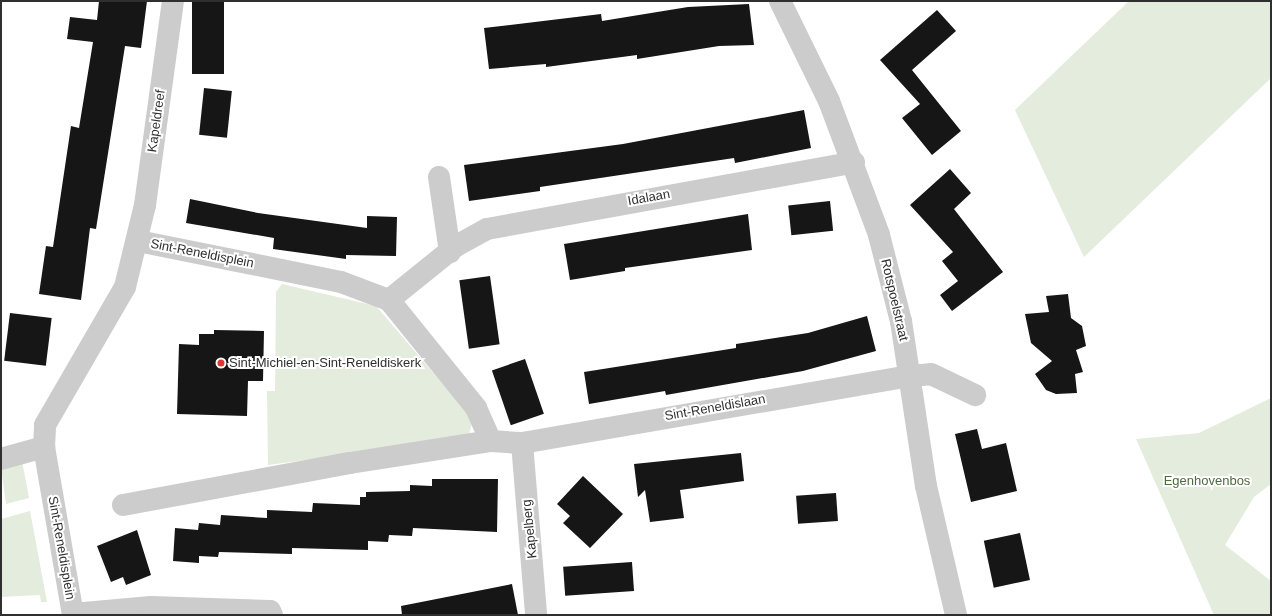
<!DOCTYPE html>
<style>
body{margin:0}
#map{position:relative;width:1272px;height:616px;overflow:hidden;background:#fff;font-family:Helvetica,sans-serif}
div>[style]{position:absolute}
.green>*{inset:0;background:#e4ecdd}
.building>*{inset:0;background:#161616;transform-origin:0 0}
.minor>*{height:22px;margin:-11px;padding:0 11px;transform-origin:11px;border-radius:11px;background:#ccc}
.dots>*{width:11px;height:11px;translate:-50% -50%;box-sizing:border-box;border:2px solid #fff;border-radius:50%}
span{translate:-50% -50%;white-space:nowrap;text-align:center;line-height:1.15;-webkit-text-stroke:4px #fff;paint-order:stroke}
.street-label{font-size:13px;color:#2f2f2f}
.poi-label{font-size:13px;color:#2f2f2f}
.left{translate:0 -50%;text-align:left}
.park-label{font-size:13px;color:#4e6b3c}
.frame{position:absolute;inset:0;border:2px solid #2f2f2f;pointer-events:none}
</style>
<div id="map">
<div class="green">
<i style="clip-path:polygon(1129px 1px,1271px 1px,1271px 78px,1084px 257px,1015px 110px)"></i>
<i style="clip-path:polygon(282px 284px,376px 306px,473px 419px,468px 438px,268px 465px,267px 391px,275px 391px,276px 292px)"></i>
<i style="clip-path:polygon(1271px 398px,1271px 484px,1254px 497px,1225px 545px,1271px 581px,1271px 615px,1214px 615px,1136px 439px,1199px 433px)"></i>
<i style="clip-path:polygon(22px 461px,29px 498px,6px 504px,1px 467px)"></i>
<i style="clip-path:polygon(30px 511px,47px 602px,41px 602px,40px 595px,1px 597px,1px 519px)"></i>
</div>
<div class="building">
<i style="clip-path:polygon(99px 1px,147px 1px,141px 48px,125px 46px,96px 229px,90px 228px,81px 300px,39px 294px,46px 246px,53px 247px,71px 126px,79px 128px,93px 42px,67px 39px,70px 17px,97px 20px)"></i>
<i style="left:192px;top:1px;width:32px;height:73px"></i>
<i style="clip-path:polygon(749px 4px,754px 45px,719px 46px,637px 59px,637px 55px,546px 67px,546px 64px,489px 69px,484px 28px,601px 14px,602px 21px,688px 7px)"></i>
<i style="clip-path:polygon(937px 10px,956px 31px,912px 70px,961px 131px,932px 155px,902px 118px,920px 104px,880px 60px)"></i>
<i style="left:204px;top:88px;width:28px;height:47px;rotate:6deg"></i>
<i style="clip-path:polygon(804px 110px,811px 148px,735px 163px,734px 158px,540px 187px,540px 191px,469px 201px,464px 165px,623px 144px)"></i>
<i style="clip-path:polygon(950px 169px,971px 193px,954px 209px,1003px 272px,952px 311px,940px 295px,958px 281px,942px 261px,953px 252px,910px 205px)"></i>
<i style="clip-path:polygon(190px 199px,258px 213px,367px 228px,367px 216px,397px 217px,396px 256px,346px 255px,346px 259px,273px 249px,274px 238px,186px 223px)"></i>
<i style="left:830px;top:201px;width:30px;height:42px;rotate:84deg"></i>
<i style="clip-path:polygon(748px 214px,752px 250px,625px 268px,625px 271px,570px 280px,564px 244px)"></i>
<i style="left:490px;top:276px;width:69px;height:31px;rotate:82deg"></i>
<i style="clip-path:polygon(1068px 294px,1071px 318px,1082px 326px,1086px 346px,1076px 350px,1083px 372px,1075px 374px,1077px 393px,1056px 394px,1046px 390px,1035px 374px,1052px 361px,1031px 343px,1025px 314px,1049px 312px,1046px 296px)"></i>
<i style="left:10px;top:313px;width:42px;height:48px;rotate:7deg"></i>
<i style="clip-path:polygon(867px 316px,876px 351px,803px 371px,666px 395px,665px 391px,589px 404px,584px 372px,736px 348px,736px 344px,808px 333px)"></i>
<i style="clip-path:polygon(214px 330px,264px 331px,263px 381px,248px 381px,247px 416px,177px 414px,179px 344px,199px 345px,199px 334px,214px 334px)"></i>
<i style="left:525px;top:359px;width:58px;height:35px;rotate:71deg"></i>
<i style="clip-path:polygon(977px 429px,982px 449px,1006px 443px,1017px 491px,971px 502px,955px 434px)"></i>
<i style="clip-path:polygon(741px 453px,744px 481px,680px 490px,684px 518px,650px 522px,645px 490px,638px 497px,634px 464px)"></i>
<i style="clip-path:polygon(583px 476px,623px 514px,590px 548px,563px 523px,570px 516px,557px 504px)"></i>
<i style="clip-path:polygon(432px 479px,498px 479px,497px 532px,413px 528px,412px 536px,389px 535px,388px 542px,368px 541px,368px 550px,292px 548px,292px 554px,219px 552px,218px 557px,199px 556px,199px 563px,173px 561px,175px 528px,198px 530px,199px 523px,220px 525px,221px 515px,267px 518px,267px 510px,312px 512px,313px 503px,360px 505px,360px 497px,366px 497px,366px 492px,410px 491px,410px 485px,432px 486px)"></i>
<i style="left:836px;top:493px;width:28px;height:40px;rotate:86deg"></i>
<i style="clip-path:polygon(137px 530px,151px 575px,126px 585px,123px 577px,111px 582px,97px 546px)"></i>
<i style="left:1020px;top:533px;width:48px;height:37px;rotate:78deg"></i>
<i style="left:632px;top:562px;width:29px;height:69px;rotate:86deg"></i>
<i style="clip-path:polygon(512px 584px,518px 615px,402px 615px,401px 606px)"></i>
</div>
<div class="minor">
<i style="left:780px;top:1px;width:111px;rotate:63.9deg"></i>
<i style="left:829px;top:101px;width:143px;rotate:69.5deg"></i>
<i style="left:879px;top:235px;width:89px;rotate:75.7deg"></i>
<i style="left:901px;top:321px;width:167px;rotate:81.4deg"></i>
<i style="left:926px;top:486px;width:132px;rotate:76.9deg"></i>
<i style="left:439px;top:177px;width:76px;rotate:81.7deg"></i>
<i style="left:138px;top:241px;width:207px;rotate:11.4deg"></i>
<i style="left:341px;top:282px;width:51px;rotate:20.6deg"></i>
<i style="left:389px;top:300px;width:139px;rotate:51.1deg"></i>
<i style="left:476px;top:408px;width:36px;rotate:66deg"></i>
<i style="left:389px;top:300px;width:86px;rotate:-38.9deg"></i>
<i style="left:456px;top:246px;width:35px;rotate:-29deg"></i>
<i style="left:487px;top:229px;width:373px;rotate:-10.3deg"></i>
<i style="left:522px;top:443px;width:173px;rotate:85.3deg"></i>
<i style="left:1px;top:459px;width:45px;rotate:-15.6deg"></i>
<i style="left:123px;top:505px;width:231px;rotate:-10.5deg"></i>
<i style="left:350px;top:463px;width:143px;rotate:-8.9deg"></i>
<i style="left:491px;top:441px;width:31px;rotate:4deg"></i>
<i style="left:522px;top:443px;width:394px;rotate:-9.8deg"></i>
<i style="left:910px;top:376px;width:21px;rotate:-5deg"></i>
<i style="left:931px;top:374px;width:49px;rotate:25.5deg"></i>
<i style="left:73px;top:614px;width:78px;rotate:-5.1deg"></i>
<i style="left:151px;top:607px;width:119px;rotate:1.9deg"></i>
<i style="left:270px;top:611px;width:4px;rotate:63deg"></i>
<i style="left:73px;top:615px;width:170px;rotate:-99.8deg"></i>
<i style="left:44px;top:447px;width:22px;rotate:-87deg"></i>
<i style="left:45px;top:425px;width:160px;rotate:-59.9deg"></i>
<i style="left:125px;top:287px;width:84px;rotate:-76.3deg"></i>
<i style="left:145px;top:205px;width:206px;rotate:-82.2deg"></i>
</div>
<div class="dots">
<i style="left:221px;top:363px;background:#e53433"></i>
</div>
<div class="street-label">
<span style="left:157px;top:121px;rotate:-82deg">Kapeldreef</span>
<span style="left:649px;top:198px;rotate:-10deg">Idalaan</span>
<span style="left:202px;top:254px;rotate:11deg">Sint-Reneldisplein</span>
<span style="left:894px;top:300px;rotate:77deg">Rotspoelstraat</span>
<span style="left:715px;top:408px;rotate:-10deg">Sint-Reneldislaan</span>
<span style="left:530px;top:529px;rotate:-96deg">Kapelberg</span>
<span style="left:61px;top:548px;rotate:80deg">Sint-Reneldisplein</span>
</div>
<div class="poi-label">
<span class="left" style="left:229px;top:363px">Sint-Michiel-en-Sint-Reneldiskerk</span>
</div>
<div class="park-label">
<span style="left:1207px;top:481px">Egenhovenbos</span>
</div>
<div class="frame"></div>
</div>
